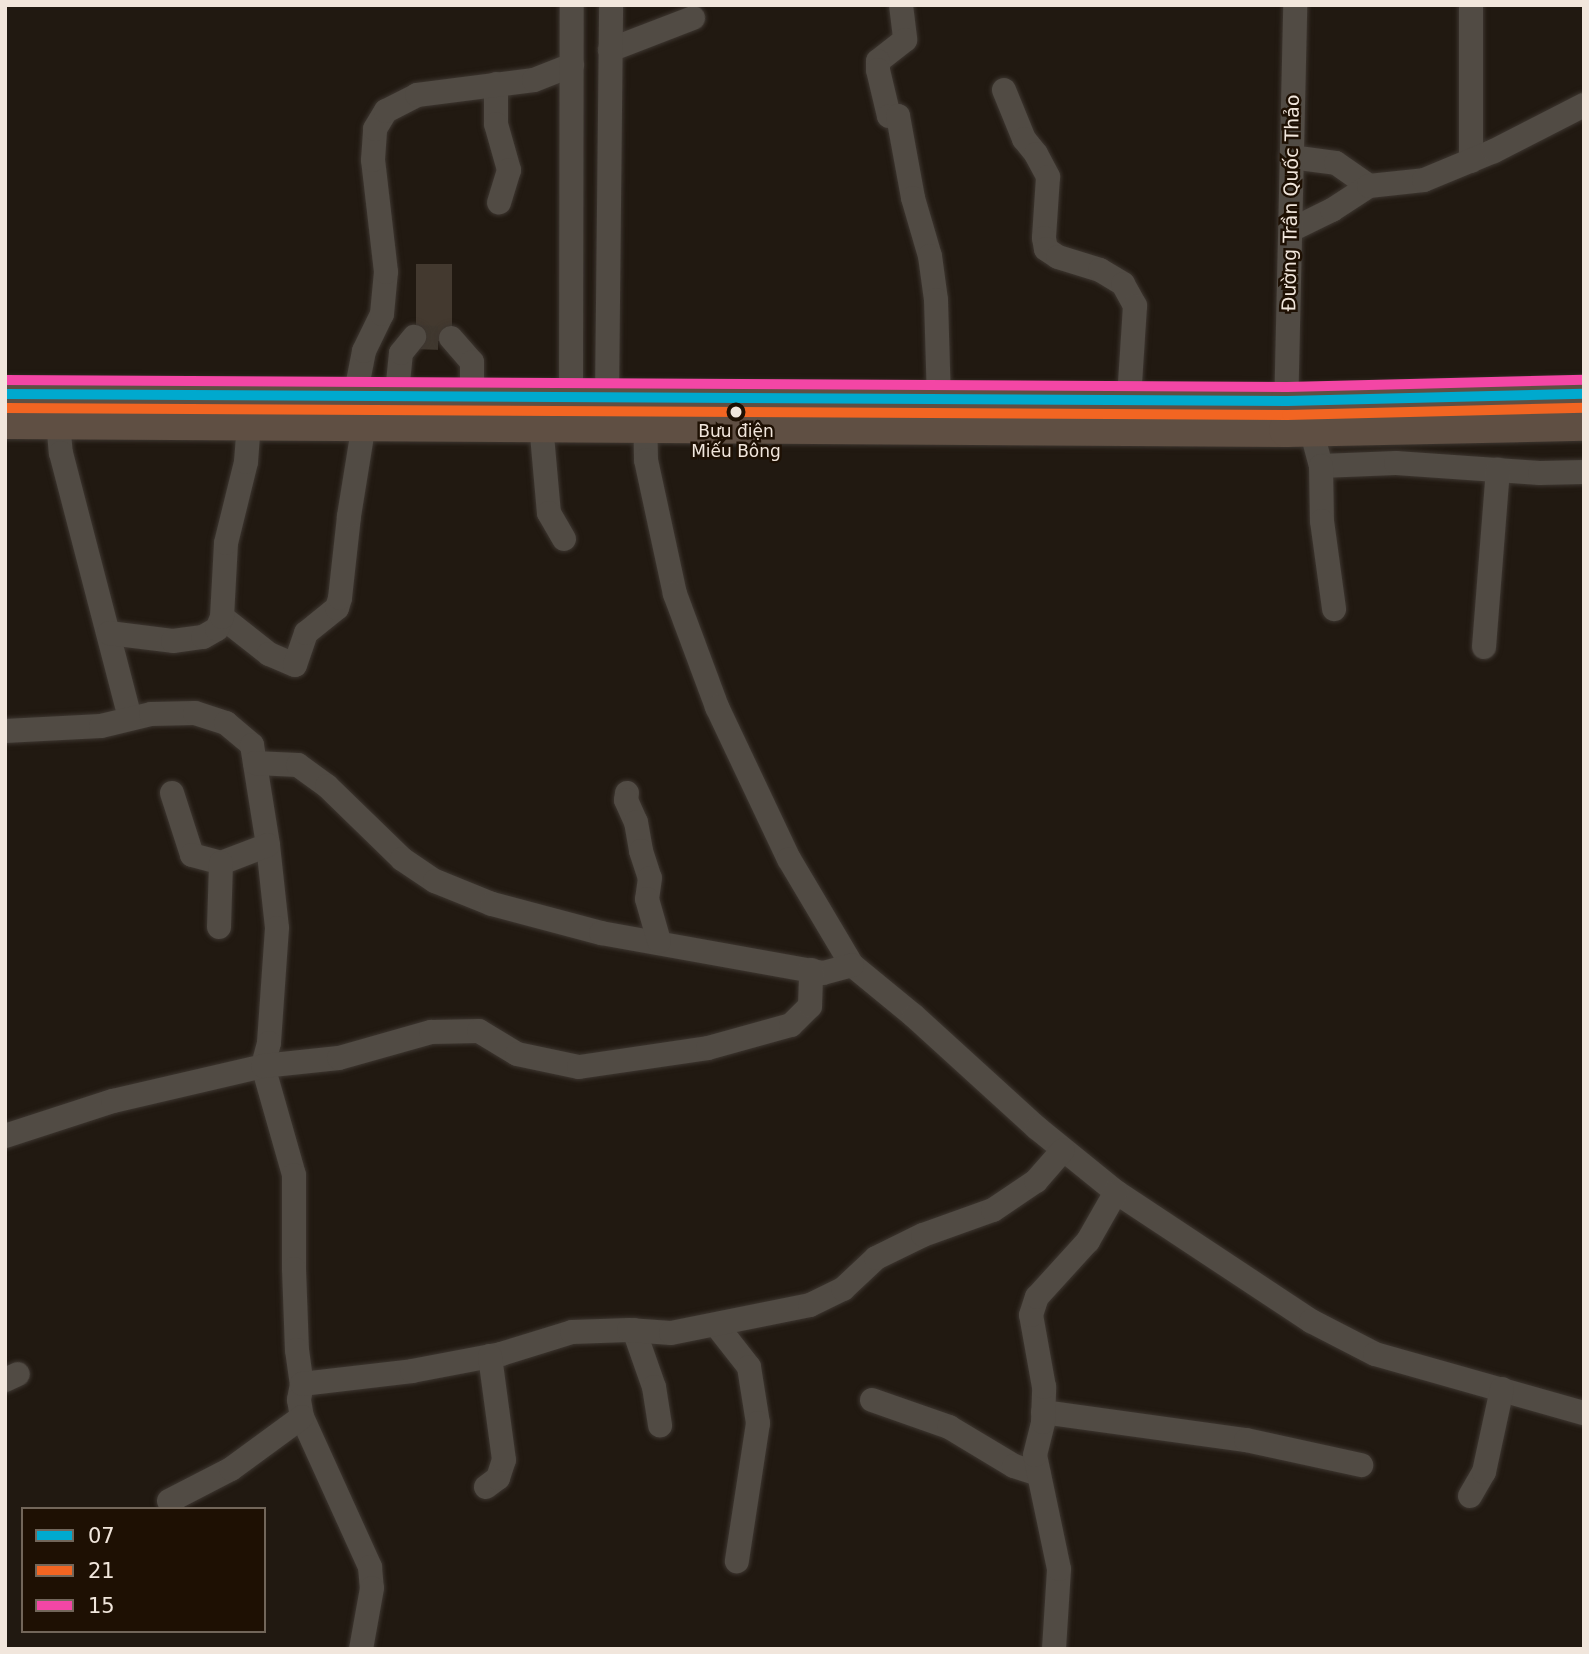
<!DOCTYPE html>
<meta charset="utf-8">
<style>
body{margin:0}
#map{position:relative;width:1589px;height:1654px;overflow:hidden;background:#211911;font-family:"DejaVu Sans",sans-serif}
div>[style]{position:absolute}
.building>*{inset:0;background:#43392f;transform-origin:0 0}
.minor-tunnel>*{height:24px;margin-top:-12px;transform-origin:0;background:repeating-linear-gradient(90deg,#40382f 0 24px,transparent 0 36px)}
.roads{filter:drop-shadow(0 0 2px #3d3630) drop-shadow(0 0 2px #3d3630)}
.minor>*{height:24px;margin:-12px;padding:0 12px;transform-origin:12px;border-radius:12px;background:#514b44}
.highway>*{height:35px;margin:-17.5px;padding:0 17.5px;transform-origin:17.5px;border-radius:17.5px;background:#5f4f43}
.bus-1>*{height:10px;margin:-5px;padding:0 5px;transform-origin:5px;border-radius:5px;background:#00a9ce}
.bus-2>*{height:10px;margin:-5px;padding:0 5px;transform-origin:5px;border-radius:5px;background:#f26522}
.bus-3>*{height:10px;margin:-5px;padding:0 5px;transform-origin:5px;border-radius:5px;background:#f346a5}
.dots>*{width:19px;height:19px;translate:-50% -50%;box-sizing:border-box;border:4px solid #1e1003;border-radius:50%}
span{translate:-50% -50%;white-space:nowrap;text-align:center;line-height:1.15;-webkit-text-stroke:5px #1e1003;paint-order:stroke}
.bus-label{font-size:17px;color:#f1e6dc}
.street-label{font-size:19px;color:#f1e6dc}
.frame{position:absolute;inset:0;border:7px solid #f1e6dc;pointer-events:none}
.legend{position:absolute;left:21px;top:1507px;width:245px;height:126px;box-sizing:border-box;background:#1e1003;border:2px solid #72665a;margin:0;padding:9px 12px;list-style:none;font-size:21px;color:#f1e6dc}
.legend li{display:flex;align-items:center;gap:14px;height:35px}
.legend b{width:35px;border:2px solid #72665a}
</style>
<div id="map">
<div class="building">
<i style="left:416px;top:264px;width:36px;height:77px"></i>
</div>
<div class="minor-tunnel">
<i style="left:414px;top:337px;width:37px;rotate:2deg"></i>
</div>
<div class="roads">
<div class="minor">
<i style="left:901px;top:5px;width:35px;rotate:83deg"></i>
<i style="left:905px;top:40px;width:34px;rotate:142deg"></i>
<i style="left:878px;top:61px;width:9px;rotate:90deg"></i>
<i style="left:878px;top:70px;width:47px;rotate:76.6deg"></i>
<i style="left:889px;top:116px;width:9px"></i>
<i style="left:898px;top:116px;width:83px;rotate:79.6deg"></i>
<i style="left:913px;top:198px;width:60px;rotate:73.7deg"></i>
<i style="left:930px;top:256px;width:44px;rotate:82.2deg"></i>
<i style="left:936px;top:300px;width:99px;rotate:88.3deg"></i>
<i style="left:1471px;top:5px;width:156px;rotate:90deg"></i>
<i style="left:610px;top:50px;width:89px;rotate:-21.1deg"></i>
<i style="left:496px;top:84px;width:40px;rotate:90deg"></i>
<i style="left:496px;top:124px;width:48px;rotate:74.2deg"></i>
<i style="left:509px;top:170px;width:34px;rotate:107deg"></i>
<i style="left:1004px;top:90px;width:53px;rotate:67.8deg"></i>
<i style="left:1024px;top:139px;width:19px;rotate:51deg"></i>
<i style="left:1036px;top:154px;width:26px;rotate:62deg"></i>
<i style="left:1048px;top:177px;width:61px;rotate:93.8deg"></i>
<i style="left:1044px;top:238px;width:11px;rotate:80deg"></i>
<i style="left:1046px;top:249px;width:14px;rotate:34deg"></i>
<i style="left:1058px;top:257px;width:44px;rotate:17.2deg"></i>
<i style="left:1100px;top:270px;width:27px;rotate:31deg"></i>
<i style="left:1123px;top:284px;width:25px;rotate:61deg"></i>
<i style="left:1135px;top:306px;width:94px;rotate:93.7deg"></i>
<i style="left:1291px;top:157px;width:45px;rotate:7.6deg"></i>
<i style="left:1336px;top:163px;width:40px;rotate:34.9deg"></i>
<i style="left:1291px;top:230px;width:46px;rotate:-26deg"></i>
<i style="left:1332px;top:210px;width:44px;rotate:-33deg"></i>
<i style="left:1369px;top:186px;width:55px;rotate:-6.2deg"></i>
<i style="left:1424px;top:180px;width:76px;rotate:-22.5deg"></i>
<i style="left:1494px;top:151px;width:101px;rotate:-27.1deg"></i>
<i style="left:451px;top:338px;width:32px;rotate:49deg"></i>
<i style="left:472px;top:362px;width:36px;rotate:90deg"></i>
<i style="left:355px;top:397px;width:47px;rotate:-78.9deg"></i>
<i style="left:364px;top:351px;width:41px;rotate:-64.1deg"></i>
<i style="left:382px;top:314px;width:42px;rotate:-84.6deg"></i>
<i style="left:386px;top:272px;width:113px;rotate:-96.6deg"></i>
<i style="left:373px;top:160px;width:31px;rotate:-86deg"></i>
<i style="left:375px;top:129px;width:21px;rotate:-59deg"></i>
<i style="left:386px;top:111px;width:35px;rotate:-27deg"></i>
<i style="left:417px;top:95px;width:118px;rotate:-7.3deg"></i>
<i style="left:534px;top:80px;width:41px;rotate:-21.5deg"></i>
<i style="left:571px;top:398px;width:393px;rotate:-89.9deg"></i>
<i style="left:607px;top:398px;width:393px;rotate:-89.4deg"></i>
<i style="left:645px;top:411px;width:49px;rotate:88.8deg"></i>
<i style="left:646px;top:460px;width:137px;rotate:77.8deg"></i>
<i style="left:675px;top:594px;width:121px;rotate:69.6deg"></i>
<i style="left:717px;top:707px;width:168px;rotate:64.7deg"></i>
<i style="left:789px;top:859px;width:123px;rotate:59.3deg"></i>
<i style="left:852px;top:965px;width:80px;rotate:39.4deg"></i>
<i style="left:914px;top:1016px;width:166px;rotate:42.3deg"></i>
<i style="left:1037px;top:1128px;width:102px;rotate:39deg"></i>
<i style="left:1116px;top:1192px;width:234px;rotate:33.5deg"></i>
<i style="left:1311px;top:1321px;width:72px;rotate:27.3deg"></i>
<i style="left:1375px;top:1354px;width:217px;rotate:15.8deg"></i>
<i style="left:395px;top:412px;width:59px;rotate:-84.2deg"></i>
<i style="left:401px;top:353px;width:21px;rotate:-51deg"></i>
<i style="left:1286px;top:414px;width:409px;rotate:-88.7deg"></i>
<i style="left:58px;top:421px;width:32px;rotate:85deg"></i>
<i style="left:61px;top:453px;width:274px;rotate:75.4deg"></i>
<i style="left:541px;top:424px;width:89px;rotate:84.9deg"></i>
<i style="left:549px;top:513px;width:30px;rotate:60deg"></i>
<i style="left:1311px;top:429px;width:38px;rotate:75deg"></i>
<i style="left:1321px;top:466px;width:75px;rotate:-2.3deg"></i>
<i style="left:1396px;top:463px;width:144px;rotate:4deg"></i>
<i style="left:1540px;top:473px;width:44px;rotate:-1.3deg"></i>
<i style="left:1321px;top:466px;width:55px;rotate:89deg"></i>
<i style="left:1322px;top:521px;width:89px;rotate:82.2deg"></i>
<i style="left:222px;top:617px;width:60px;rotate:38.2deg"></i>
<i style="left:269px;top:654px;width:28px;rotate:23deg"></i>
<i style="left:295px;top:665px;width:34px;rotate:-71deg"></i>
<i style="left:306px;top:633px;width:40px;rotate:-39deg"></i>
<i style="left:337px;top:608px;width:10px;rotate:-73deg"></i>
<i style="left:340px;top:598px;width:82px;rotate:-83.7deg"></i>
<i style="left:349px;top:516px;width:94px;rotate:-80.8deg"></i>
<i style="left:109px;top:633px;width:64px;rotate:7.1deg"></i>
<i style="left:173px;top:641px;width:30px;rotate:-8deg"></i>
<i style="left:203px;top:637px;width:16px;rotate:-30deg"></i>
<i style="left:217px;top:629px;width:13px;rotate:-67deg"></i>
<i style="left:222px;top:617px;width:74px;rotate:-86.9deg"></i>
<i style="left:226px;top:543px;width:83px;rotate:-76.1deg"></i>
<i style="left:246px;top:462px;width:40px;rotate:-85.7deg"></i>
<i style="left:1484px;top:647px;width:178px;rotate:-85.5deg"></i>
<i style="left:5px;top:731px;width:96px;rotate:-3deg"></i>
<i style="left:101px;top:726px;width:51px;rotate:-13.5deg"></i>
<i style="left:151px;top:714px;width:44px;rotate:-1.3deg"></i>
<i style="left:195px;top:713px;width:33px;rotate:18deg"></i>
<i style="left:226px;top:723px;width:34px;rotate:40deg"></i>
<i style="left:252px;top:745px;width:101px;rotate:80.9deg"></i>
<i style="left:268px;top:845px;width:83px;rotate:83.8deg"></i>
<i style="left:277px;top:928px;width:115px;rotate:94deg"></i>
<i style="left:269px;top:1043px;width:24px;rotate:105deg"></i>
<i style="left:263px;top:1066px;width:113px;rotate:74.1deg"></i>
<i style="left:294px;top:1175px;width:94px;rotate:90deg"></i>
<i style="left:294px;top:1269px;width:81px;rotate:87.9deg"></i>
<i style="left:297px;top:1350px;width:34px;rotate:82deg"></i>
<i style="left:302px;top:1384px;width:16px;rotate:101deg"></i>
<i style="left:299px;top:1400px;width:17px;rotate:80deg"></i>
<i style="left:302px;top:1417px;width:165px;rotate:65.6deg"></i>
<i style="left:370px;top:1567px;width:21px;rotate:85deg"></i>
<i style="left:372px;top:1588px;width:62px;rotate:100.2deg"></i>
<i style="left:255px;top:763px;width:43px;rotate:2.7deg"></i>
<i style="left:298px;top:765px;width:36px;rotate:36deg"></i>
<i style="left:327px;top:786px;width:105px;rotate:44.2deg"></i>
<i style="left:402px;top:859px;width:40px;rotate:34deg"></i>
<i style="left:435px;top:881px;width:61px;rotate:22deg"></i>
<i style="left:492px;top:904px;width:113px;rotate:14.9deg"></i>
<i style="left:601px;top:933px;width:226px;rotate:10.2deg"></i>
<i style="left:823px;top:973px;width:30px;rotate:-15deg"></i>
<i style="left:172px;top:793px;width:65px;rotate:72.1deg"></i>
<i style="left:192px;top:855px;width:30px;rotate:15deg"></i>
<i style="left:221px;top:863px;width:50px;rotate:-21deg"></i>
<i style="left:627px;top:793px;width:7px;rotate:98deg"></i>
<i style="left:626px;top:800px;width:24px;rotate:66deg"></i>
<i style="left:636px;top:822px;width:29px;rotate:80deg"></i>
<i style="left:641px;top:851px;width:28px;rotate:72deg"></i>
<i style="left:650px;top:878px;width:21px;rotate:98deg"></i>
<i style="left:647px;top:899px;width:44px;rotate:74.1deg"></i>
<i style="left:219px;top:927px;width:64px;rotate:-88.2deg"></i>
<i style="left:5px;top:1136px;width:114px;rotate:-18deg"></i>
<i style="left:113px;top:1101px;width:154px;rotate:-13.1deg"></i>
<i style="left:263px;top:1066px;width:76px;rotate:-6deg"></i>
<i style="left:339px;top:1058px;width:96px;rotate:-15.8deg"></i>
<i style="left:431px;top:1032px;width:48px;rotate:-1.2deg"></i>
<i style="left:479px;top:1031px;width:44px;rotate:31.2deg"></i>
<i style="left:517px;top:1054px;width:63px;rotate:11.8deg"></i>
<i style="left:579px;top:1067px;width:130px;rotate:-8.4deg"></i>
<i style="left:708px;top:1048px;width:86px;rotate:-15.5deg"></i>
<i style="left:791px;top:1025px;width:27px;rotate:-45deg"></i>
<i style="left:810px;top:1006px;width:36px;rotate:-88deg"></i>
<i style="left:717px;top:1326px;width:52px;rotate:52deg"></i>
<i style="left:749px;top:1367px;width:57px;rotate:80.9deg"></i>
<i style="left:758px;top:1423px;width:140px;rotate:98.7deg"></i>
<i style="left:634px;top:1330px;width:60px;rotate:70.7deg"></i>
<i style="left:654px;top:1387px;width:39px;rotate:81deg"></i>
<i style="left:5px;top:1380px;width:14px;rotate:-25deg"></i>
<i style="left:302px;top:1384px;width:111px;rotate:-6.7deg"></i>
<i style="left:412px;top:1371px;width:91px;rotate:-10.8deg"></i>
<i style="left:501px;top:1354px;width:74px;rotate:-17.2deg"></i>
<i style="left:572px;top:1332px;width:57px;rotate:-2deg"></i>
<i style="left:629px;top:1330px;width:42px;rotate:4.1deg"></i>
<i style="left:671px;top:1333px;width:142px;rotate:-11.4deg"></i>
<i style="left:810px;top:1305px;width:37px;rotate:-26deg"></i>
<i style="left:843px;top:1289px;width:45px;rotate:-43.2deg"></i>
<i style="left:876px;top:1258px;width:52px;rotate:-26.1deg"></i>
<i style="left:923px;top:1235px;width:74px;rotate:-19.7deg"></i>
<i style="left:993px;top:1210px;width:52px;rotate:-34deg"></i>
<i style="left:1036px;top:1181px;width:41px;rotate:-48.9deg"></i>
<i style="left:872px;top:1400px;width:82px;rotate:19.3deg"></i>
<i style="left:949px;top:1427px;width:76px;rotate:31deg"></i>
<i style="left:1014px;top:1466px;width:26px;rotate:18deg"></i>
<i style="left:1043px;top:1412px;width:205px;rotate:7.9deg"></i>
<i style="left:1246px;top:1440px;width:118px;rotate:12.3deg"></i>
<i style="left:486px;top:1487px;width:15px;rotate:-37deg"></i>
<i style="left:498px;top:1478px;width:19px;rotate:-72deg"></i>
<i style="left:504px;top:1460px;width:105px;rotate:-97.7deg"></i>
<i style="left:1470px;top:1496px;width:28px;rotate:-60deg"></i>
<i style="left:1484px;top:1472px;width:85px;rotate:-77.8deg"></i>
<i style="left:169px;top:1501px;width:70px;rotate:-27.3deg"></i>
<i style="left:231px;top:1469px;width:88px;rotate:-36.2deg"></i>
<i style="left:1054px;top:1649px;width:80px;rotate:-86.4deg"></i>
<i style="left:1059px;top:1569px;width:116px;rotate:-101.9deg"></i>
<i style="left:1035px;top:1455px;width:34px;rotate:-76deg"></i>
<i style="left:1043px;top:1422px;width:35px;rotate:-88deg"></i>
<i style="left:1044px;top:1387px;width:73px;rotate:-100.2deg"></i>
<i style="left:1031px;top:1315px;width:19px;rotate:-72deg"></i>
<i style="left:1037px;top:1297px;width:76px;rotate:-47.7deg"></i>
<i style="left:1088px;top:1241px;width:56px;rotate:-60.3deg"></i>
</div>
<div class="highway">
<i style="left:5px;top:394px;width:1282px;rotate:0.31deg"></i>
<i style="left:1287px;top:401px;width:297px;rotate:-1.4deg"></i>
<i style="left:5px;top:421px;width:1281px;rotate:0.36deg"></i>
<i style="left:1286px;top:429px;width:298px;rotate:-1.2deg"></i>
</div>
</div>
<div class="bus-1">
<i style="left:5px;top:394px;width:1282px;rotate:0.31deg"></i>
<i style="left:1287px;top:401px;width:297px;rotate:-1.4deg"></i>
</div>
<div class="bus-2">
<i style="left:5px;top:408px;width:1282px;rotate:0.31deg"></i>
<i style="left:1287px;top:415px;width:297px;rotate:-1.4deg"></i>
</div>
<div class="bus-3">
<i style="left:5px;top:380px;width:1282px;rotate:0.31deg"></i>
<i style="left:1287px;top:387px;width:297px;rotate:-1.4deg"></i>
</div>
<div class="dots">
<i style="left:736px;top:412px;background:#f1e6dc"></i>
</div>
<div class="bus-label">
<span style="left:736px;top:442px">Bưu điện<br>Miếu Bông</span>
</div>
<div class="street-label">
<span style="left:1291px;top:203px;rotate:-89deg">Đường Trần Quốc Thảo</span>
</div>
<div class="frame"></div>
<ul class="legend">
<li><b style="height:9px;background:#00a9ce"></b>07</li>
<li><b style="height:9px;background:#f26522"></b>21</li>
<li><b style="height:9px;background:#f346a5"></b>15</li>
</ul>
</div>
